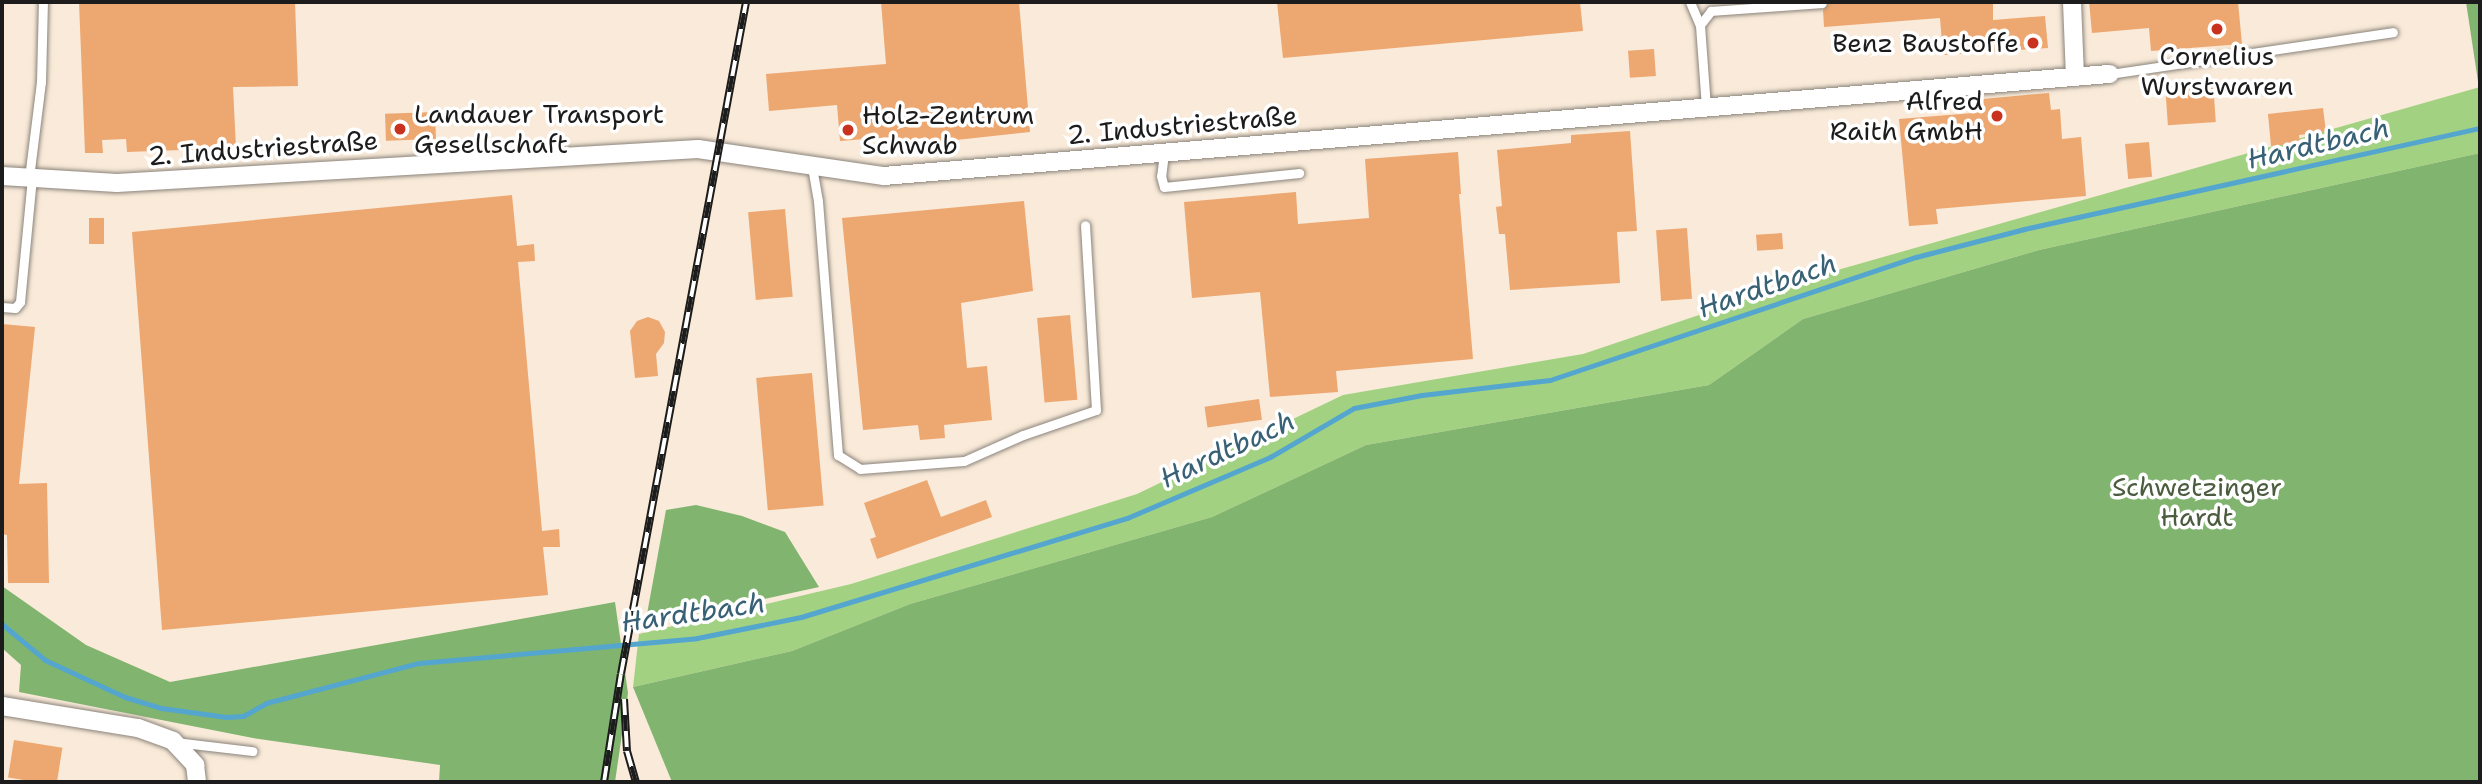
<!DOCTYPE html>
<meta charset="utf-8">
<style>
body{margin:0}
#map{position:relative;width:2482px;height:784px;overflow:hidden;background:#f9ead9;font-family:"Shantell Sans",sans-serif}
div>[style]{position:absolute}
.green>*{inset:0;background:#a2d281}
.forest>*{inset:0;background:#81b46f}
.stream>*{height:5px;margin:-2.5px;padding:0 2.5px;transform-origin:2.5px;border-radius:2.5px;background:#54a6cf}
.building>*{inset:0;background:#eda770;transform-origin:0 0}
.roads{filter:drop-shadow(0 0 2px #8a837a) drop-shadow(0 0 2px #8a837a)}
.lane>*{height:9px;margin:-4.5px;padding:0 4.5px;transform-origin:4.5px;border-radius:4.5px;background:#fff}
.street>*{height:18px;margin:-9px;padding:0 9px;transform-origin:9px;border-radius:9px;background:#fff}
.rail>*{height:8px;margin-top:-4px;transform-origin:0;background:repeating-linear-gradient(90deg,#fff 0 16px,#1c1c1c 0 32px);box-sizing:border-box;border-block:2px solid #1c1c1c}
.dots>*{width:19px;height:19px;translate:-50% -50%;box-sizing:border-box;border:4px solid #fff;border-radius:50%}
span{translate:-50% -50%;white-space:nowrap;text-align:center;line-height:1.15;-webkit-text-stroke:7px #fff;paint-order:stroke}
.poi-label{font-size:26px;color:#1c1c1c}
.right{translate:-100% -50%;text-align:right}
.left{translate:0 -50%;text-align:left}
.street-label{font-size:26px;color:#1c1c1c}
.park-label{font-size:26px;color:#4b5c3f}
.water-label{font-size:28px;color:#386176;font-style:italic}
.frame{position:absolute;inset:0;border:4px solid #1c1c1c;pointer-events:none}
</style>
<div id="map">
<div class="green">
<i style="clip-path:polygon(2480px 87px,2480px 153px,2039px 250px,1803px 319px,1709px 385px,1366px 445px,1212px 517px,910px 604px,792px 651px,633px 687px,639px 634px,851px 584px,1137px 494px,1343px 395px,1583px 354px,1806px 279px)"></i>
</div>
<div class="forest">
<i style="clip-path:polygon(2466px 2px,2480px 2px,2479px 88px)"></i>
<i style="clip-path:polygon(2480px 153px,2480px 782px,672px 782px,633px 687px,792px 651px,910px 604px,1212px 517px,1366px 445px,1709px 385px,1803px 319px,2039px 250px)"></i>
<i style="clip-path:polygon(696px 505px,742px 516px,785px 532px,819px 587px,645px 625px,666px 510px)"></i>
<i style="clip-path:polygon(2px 586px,86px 645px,170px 682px,615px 602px,628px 693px,615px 782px,439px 782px,440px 765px,253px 738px,19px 692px,21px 665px,2px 648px)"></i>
</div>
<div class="stream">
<i style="left:2px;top:624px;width:56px;rotate:39.9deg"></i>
<i style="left:45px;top:660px;width:88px;rotate:24.8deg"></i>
<i style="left:125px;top:697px;width:38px;rotate:17deg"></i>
<i style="left:161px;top:708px;width:66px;rotate:7.9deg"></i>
<i style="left:226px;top:717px;width:17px;rotate:-3deg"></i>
<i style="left:243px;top:716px;width:26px;rotate:-29deg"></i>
<i style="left:266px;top:703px;width:158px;rotate:-14.7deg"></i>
<i style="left:419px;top:663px;width:279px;rotate:-5.1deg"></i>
<i style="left:697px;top:638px;width:106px;rotate:-11.4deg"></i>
<i style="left:801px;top:617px;width:341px;rotate:-16.9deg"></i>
<i style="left:1127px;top:518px;width:155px;rotate:-23.1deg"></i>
<i style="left:1270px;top:457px;width:97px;rotate:-30.3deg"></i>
<i style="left:1354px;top:408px;width:69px;rotate:-10.8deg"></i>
<i style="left:1422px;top:395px;width:129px;rotate:-6.7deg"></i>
<i style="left:1550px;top:380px;width:386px;rotate:-18.6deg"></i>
<i style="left:1916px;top:257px;width:112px;rotate:-14.5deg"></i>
<i style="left:2024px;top:229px;width:467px;rotate:-12.5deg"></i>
</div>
<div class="building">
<i style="clip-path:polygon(79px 2px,295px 2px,298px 86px,233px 87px,236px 148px,127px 152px,126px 139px,102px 140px,103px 153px,85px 153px)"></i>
<i style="clip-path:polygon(881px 2px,1019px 2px,1030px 132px,892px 147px,892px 137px,840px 141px,837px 105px,769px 111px,766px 74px,886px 64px)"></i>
<i style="clip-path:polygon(1277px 2px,1580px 2px,1583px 31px,1283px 58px)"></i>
<i style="clip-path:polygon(1829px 2px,1993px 2px,1993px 20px,2045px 16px,2048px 48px,1943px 55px,1940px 18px,1824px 27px,1823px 10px)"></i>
<i style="clip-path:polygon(2089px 2px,2238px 2px,2242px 44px,2151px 51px,2149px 28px,2092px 33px)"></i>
<i style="left:1654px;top:49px;width:27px;height:26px;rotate:86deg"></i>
<i style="left:2213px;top:82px;width:40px;height:48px;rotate:86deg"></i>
<i style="clip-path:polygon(2049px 93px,2051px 110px,2060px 109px,2062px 139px,2081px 137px,2086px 196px,1936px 209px,1938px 224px,1909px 226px,1899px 119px,1973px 113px,1972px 100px)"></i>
<i style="clip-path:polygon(2323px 108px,2326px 132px,2299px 135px,2300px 143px,2271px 146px,2268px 114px)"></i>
<i style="left:435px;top:112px;width:27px;height:50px;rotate:88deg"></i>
<i style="clip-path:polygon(1630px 131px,1637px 231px,1617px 232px,1620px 283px,1510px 290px,1505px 234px,1499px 234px,1496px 207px,1502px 206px,1497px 150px,1571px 143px,1571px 135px)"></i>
<i style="left:2149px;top:142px;width:35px;height:24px;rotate:85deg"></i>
<i style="clip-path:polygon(1458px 152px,1461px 194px,1459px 194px,1473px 359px,1336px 371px,1338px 392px,1270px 397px,1260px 292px,1192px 298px,1184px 202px,1296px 192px,1298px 224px,1369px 218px,1365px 159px)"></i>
<i style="clip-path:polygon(512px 195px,517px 246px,534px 244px,535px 261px,518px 262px,542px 531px,559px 529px,560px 547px,543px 547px,548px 595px,162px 630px,132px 232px)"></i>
<i style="clip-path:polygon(1024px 201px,1033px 291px,961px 303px,967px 368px,987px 366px,992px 420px,944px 425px,945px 438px,920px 440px,918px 425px,863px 430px,842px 218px)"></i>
<i style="left:785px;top:209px;width:88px;height:37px;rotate:85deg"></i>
<i style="left:89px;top:218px;width:15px;height:26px"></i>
<i style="left:1687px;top:228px;width:71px;height:31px;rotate:86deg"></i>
<i style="left:1782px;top:233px;width:16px;height:26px;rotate:86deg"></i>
<i style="left:1070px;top:315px;width:85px;height:33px;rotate:85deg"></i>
<i style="clip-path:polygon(648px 317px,659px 321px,665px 332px,664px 343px,656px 354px,658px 376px,635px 378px,630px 331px,637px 321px)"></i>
<i style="clip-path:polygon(2px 324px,35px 327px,19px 484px,47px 483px,49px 583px,8px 583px,7px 535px,2px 534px)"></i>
<i style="left:812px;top:373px;width:133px;height:56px;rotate:85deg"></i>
<i style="left:1259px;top:399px;width:21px;height:55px;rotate:82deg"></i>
<i style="clip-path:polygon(927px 480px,941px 517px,986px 500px,992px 517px,877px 559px,870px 539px,876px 537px,864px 503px)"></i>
<i style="left:14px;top:740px;width:49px;height:38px;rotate:9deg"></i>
</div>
<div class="roads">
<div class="lane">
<i style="left:1690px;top:2px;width:25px;rotate:67deg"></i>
<i style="left:2110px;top:74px;width:286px;rotate:-8.4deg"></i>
<i style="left:1706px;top:107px;width:82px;rotate:-94.2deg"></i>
<i style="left:1700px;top:25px;width:18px;rotate:-52deg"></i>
<i style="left:1711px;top:11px;width:111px;rotate:-4.1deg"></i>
<i style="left:1164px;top:153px;width:23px;rotate:97deg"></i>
<i style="left:1161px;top:176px;width:11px;rotate:75deg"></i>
<i style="left:1164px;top:187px;width:136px;rotate:-5.9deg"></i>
<i style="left:812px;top:167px;width:35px;rotate:80deg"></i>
<i style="left:818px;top:201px;width:255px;rotate:85.5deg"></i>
<i style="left:838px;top:455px;width:26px;rotate:32deg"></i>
<i style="left:860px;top:469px;width:104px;rotate:-4.4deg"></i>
<i style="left:964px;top:461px;width:64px;rotate:-23.8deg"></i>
<i style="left:1023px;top:435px;width:77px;rotate:-18.9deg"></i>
<i style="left:1096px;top:410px;width:185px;rotate:-93.4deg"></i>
<i style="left:29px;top:178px;width:97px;rotate:-82.9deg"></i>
<i style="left:41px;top:82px;width:80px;rotate:-88.6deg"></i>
<i style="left:2px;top:307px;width:13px;rotate:4deg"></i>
<i style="left:15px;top:308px;width:8px;rotate:-50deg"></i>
<i style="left:20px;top:302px;width:125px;rotate:-84.5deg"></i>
<i style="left:175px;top:742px;width:78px;rotate:6.7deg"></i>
</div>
<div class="street">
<i style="left:2072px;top:2px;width:75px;rotate:87.7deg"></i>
<i style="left:2px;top:176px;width:115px;rotate:3.5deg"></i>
<i style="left:117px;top:183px;width:582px;rotate:-3.35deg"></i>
<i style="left:698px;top:149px;width:188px;rotate:8.3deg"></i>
<i style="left:884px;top:176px;width:1230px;rotate:-4.76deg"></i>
<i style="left:2px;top:706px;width:138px;rotate:9.2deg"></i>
<i style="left:138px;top:728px;width:37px;rotate:20deg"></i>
<i style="left:173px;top:741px;width:33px;rotate:47deg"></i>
<i style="left:195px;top:765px;width:17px;rotate:83deg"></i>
</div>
</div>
<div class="rail">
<i style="left:624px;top:699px;width:52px;rotate:86.7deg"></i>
<i style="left:627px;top:751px;width:32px;rotate:74deg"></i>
<i style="left:604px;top:782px;width:109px;rotate:-81.1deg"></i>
<i style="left:621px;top:674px;width:684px;rotate:-79.46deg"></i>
</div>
<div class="dots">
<i style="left:2217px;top:29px;background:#c8321e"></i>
<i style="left:2033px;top:43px;background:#c8321e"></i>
<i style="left:1997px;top:116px;background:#c8321e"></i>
<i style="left:400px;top:129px;background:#c8321e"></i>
<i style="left:848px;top:130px;background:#c8321e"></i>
</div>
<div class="poi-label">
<span class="right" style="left:2019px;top:43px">Benz Baustoffe</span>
<span style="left:2217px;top:71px">Cornelius<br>Wurstwaren</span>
<span class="right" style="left:1983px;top:116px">Alfred<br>Raith GmbH</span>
<span class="left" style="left:414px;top:129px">Landauer Transport<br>Gesellschaft</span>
<span class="left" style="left:862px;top:130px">Holz-Zentrum<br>Schwab</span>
</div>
<div class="street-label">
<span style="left:1182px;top:125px;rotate:-5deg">2. Industriestraße</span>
<span style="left:263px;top:148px;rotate:-4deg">2. Industriestraße</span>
</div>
<div class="park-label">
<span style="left:2197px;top:502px">Schwetzinger<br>Hardt</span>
</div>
<div class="water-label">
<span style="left:2318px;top:143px;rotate:-13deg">Hardtbach</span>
<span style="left:1767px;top:285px;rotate:-19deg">Hardtbach</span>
<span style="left:1227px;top:449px;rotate:-25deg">Hardtbach</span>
<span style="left:693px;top:612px;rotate:-8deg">Hardtbach</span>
</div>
<div class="frame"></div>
</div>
